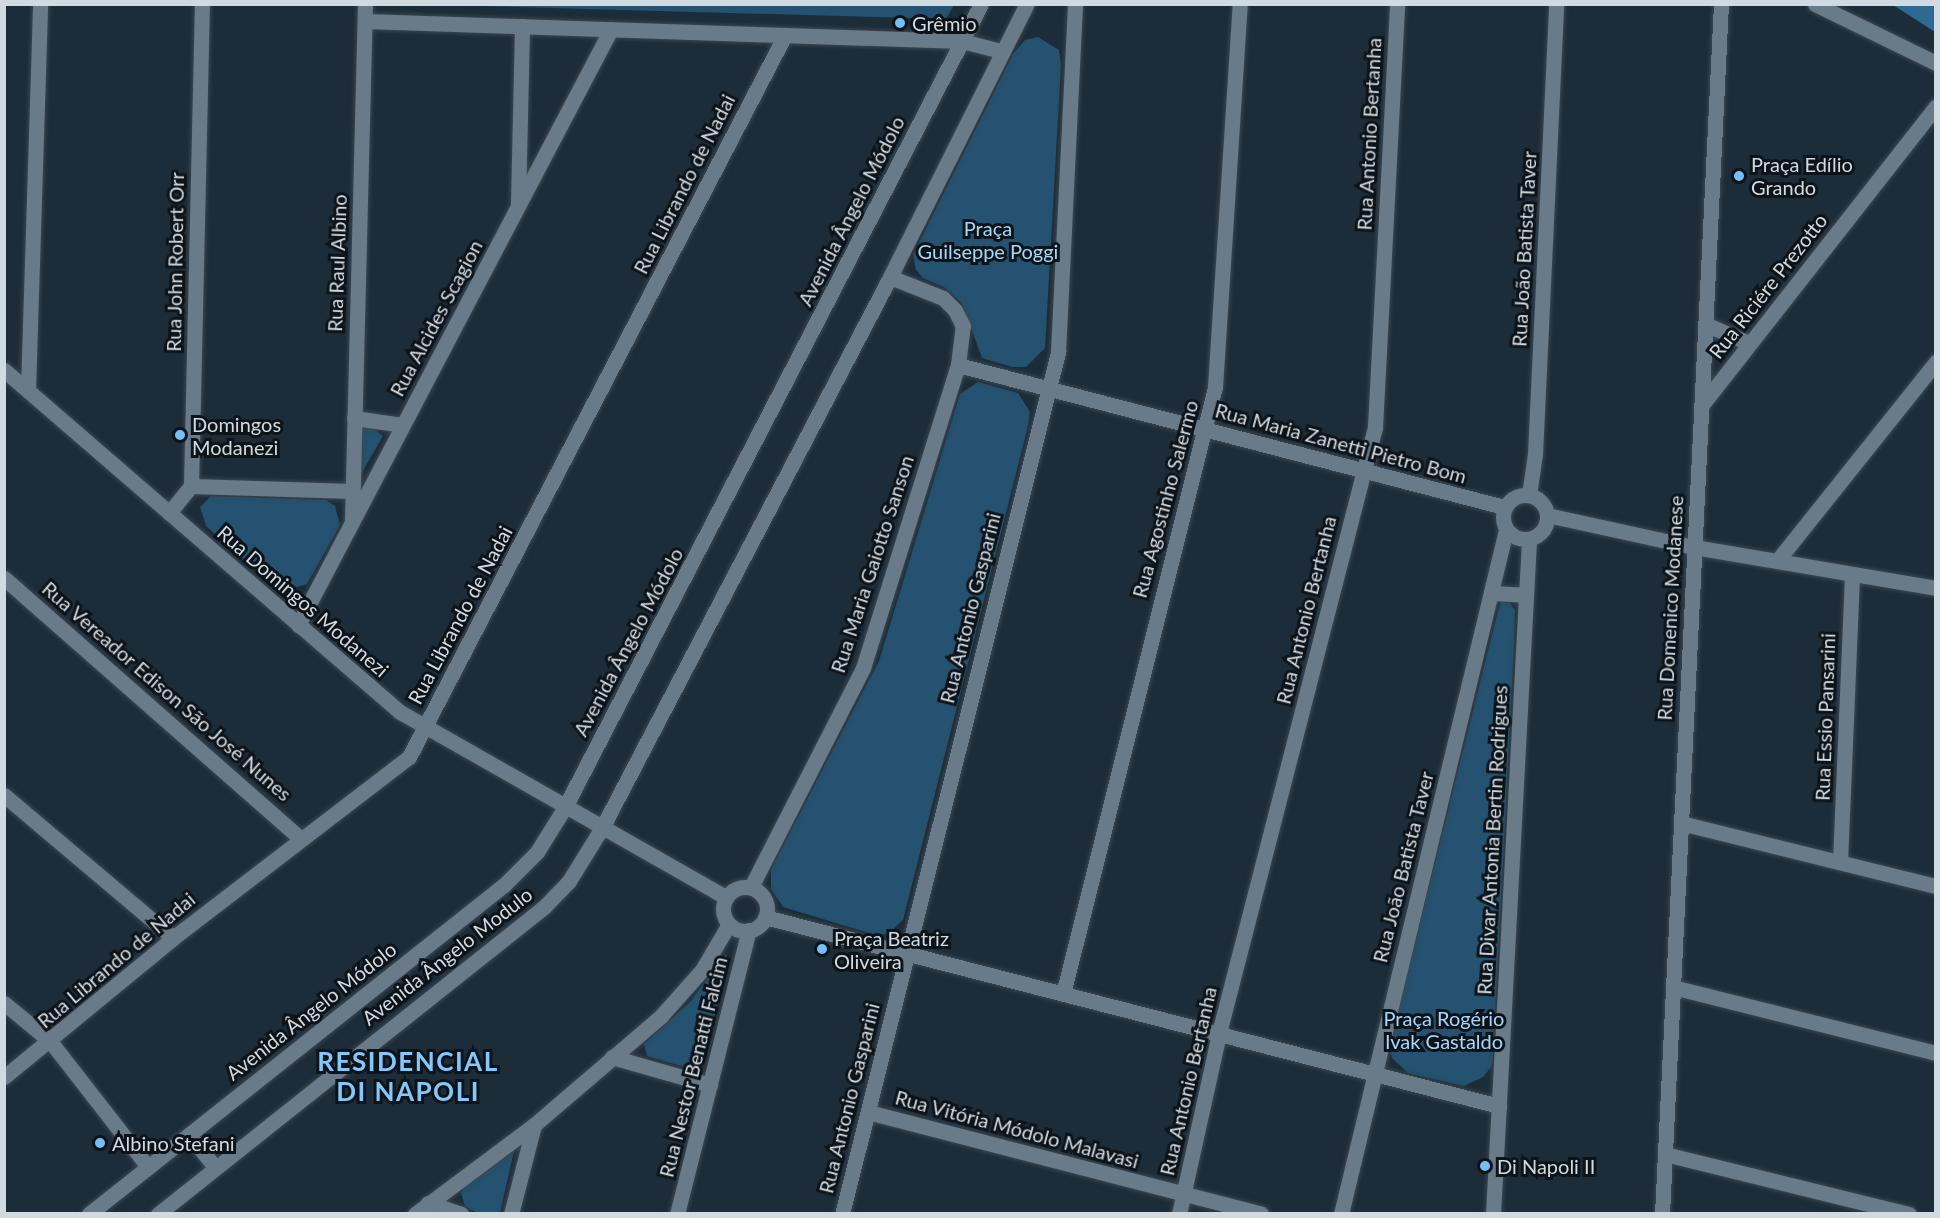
<!DOCTYPE html>
<meta charset="utf-8">
<style>
body{margin:0}
#map{position:relative;width:1940px;height:1218px;overflow:hidden;background:#1c2c38;font-family:Lato,sans-serif}
div>[style]{position:absolute}
.green>*{inset:0;background:#245270}
.forest>*{inset:0;background:#2d6990}
.roads{filter:drop-shadow(0 0 2px #3b4751) drop-shadow(0 0 2px #3b4751)}
.minor>*{height:15px;margin:-7.5px;padding:0 7.5px;transform-origin:7.5px;border-radius:7.5px;background:#697b89}
.minor>.ring{margin:-7.5px;padding:0;box-sizing:content-box;background:none;border:15px solid #697b89;border-radius:50%}
.dots>*{width:16px;height:16px;translate:-50% -50%;box-sizing:border-box;border:3px solid #0d1419;border-radius:50%}
span{translate:-50% -50%;white-space:nowrap;text-align:center;line-height:1.15;-webkit-text-stroke:6px #0d1419;paint-order:stroke}
.poi-label{font-size:20px;color:#d0dae1}
.left{translate:0 -50%;text-align:left}
.street-label{font-size:20px;color:#d0dae1}
.park-label{font-size:20px;color:#a6d6f9}
.district-label{font-size:26px;color:#82c8fa;font-weight:700;letter-spacing:1.5px}
.frame{position:absolute;inset:0;border:6px solid #d0dae1;pointer-events:none}
</style>
<div id="map">
<div class="green">
<i style="clip-path:polygon(447px 5px,954px 4px,954px 5px,946px 19px)"></i>
<i style="clip-path:polygon(1038px 37px,1059px 50px,1061px 65px,1045px 348px,1026px 367px,1012px 367px,982px 358px,962px 303px,944px 287px,923px 278px,916px 270px,913px 255px,1013px 54px,1025px 40px)"></i>
<i style="clip-path:polygon(978px 382px,1018px 393px,1030px 412px,1028px 426px,903px 920px,888px 934px,876px 935px,783px 907px,771px 889px,771px 869px,879px 661px,960px 394px)"></i>
<i style="clip-path:polygon(359px 428px,373px 428px,383px 436px,361px 474px)"></i>
<i style="clip-path:polygon(211px 496px,326px 500px,335px 506px,340px 525px,307px 584px,284px 591px,275px 587px,206px 526px,200px 507px)"></i>
<i style="clip-path:polygon(1509px 602px,1515px 610px,1514px 644px,1493px 1055px,1492px 1066px,1483px 1077px,1464px 1086px,1408px 1073px,1392px 1058px,1389px 1047px,1498px 611px,1501px 603px)"></i>
<i style="clip-path:polygon(726px 954px,728px 961px,702px 1068px,695px 1070px,647px 1056px,644px 1044px,690px 1002px)"></i>
<i style="clip-path:polygon(514px 1151px,500px 1213px,477px 1213px,465px 1206px,461px 1193px,464px 1187px)"></i>
</div>
<div class="forest">
<i style="clip-path:polygon(1893px 5px,1935px 5px,1935px 32px)"></i>
</div>
<div class="roads">
<div class="minor">
<i style="left:1815px;top:4px;width:135px;rotate:26deg"></i>
<i style="left:365px;top:21px;width:597px;rotate:1.92deg"></i>
<i style="left:962px;top:41px;width:40px;rotate:14.4deg"></i>
<i style="left:518px;top:204px;width:178px;rotate:-88.7deg"></i>
<i style="left:1705px;top:324px;width:48px;rotate:23.4deg"></i>
<i style="left:958px;top:365px;width:564px;rotate:14.58deg"></i>
<i style="left:4px;top:370px;width:523px;rotate:40.82deg"></i>
<i style="left:400px;top:712px;width:375px;rotate:29.6deg"></i>
<i style="left:28px;top:390px;width:386px;rotate:-88.2deg"></i>
<i style="left:1701px;top:406px;width:381px;rotate:-51.9deg"></i>
<i style="left:354px;top:418px;width:49px;rotate:8.1deg"></i>
<i style="left:191px;top:486px;width:161px;rotate:1.8deg"></i>
<i class="ring" style="left:1503px;top:495px;width:29px;height:29px"></i>
<i style="left:1529px;top:495px;width:41px;rotate:-81.7deg"></i>
<i style="left:1535px;top:454px;width:450px;rotate:-87.3deg"></i>
<i style="left:169px;top:513px;width:35px;rotate:-51deg"></i>
<i style="left:191px;top:486px;width:482px;rotate:-88.7deg"></i>
<i style="left:1547px;top:515px;width:150px;rotate:12.3deg"></i>
<i style="left:1694px;top:547px;width:245px;rotate:9.6deg"></i>
<i style="left:352px;top:520px;width:516px;rotate:-88.56deg"></i>
<i style="left:1777px;top:561px;width:255px;rotate:-51.4deg"></i>
<i style="left:4px;top:578px;width:394px;rotate:41.3deg"></i>
<i style="left:1491px;top:593px;width:35px;rotate:3deg"></i>
<i style="left:298px;top:625px;width:673px;rotate:-62.29deg"></i>
<i style="left:4px;top:795px;width:221px;rotate:40.2deg"></i>
<i style="left:1681px;top:823px;width:263px;rotate:13.9deg"></i>
<i style="left:1840px;top:862px;width:288px;rotate:-87.6deg"></i>
<i style="left:751px;top:887px;width:246px;rotate:-62.9deg"></i>
<i style="left:863px;top:668px;width:318px;rotate:-72.6deg"></i>
<i style="left:958px;top:365px;width:39px;rotate:-83deg"></i>
<i style="left:963px;top:326px;width:18px;rotate:-117deg"></i>
<i style="left:955px;top:310px;width:17px;rotate:-135deg"></i>
<i style="left:943px;top:298px;width:57px;rotate:-158.4deg"></i>
<i class="ring" style="left:723px;top:887px;width:29px;height:29px"></i>
<i style="left:765px;top:917px;width:758px;rotate:14.44deg"></i>
<i style="left:1673px;top:987px;width:271px;rotate:14.1deg"></i>
<i style="left:1063px;top:994px;width:626px;rotate:-75.94deg"></i>
<i style="left:1215px;top:387px;width:384px;rotate:-86.3deg"></i>
<i style="left:4px;top:1003px;width:60px;rotate:39.6deg"></i>
<i style="left:50px;top:1041px;width:160px;rotate:52.1deg"></i>
<i style="left:612px;top:1057px;width:102px;rotate:15.9deg"></i>
<i style="left:4px;top:1077px;width:219px;rotate:-39.4deg"></i>
<i style="left:173px;top:938px;width:297px;rotate:-37.5deg"></i>
<i style="left:409px;top:757px;width:814px;rotate:-62.49deg"></i>
<i style="left:868px;top:1112px;width:406px;rotate:14.5deg"></i>
<i style="left:189px;top:1135px;width:41px;rotate:50.9deg"></i>
<i style="left:1665px;top:1154px;width:251px;rotate:13.8deg"></i>
<i style="left:428px;top:1203px;width:35px;rotate:18deg"></i>
<i style="left:89px;top:1214px;width:530px;rotate:-38.41deg"></i>
<i style="left:504px;top:885px;width:47px;rotate:-45deg"></i>
<i style="left:537px;top:852px;width:53px;rotate:-58.1deg"></i>
<i style="left:565px;top:807px;width:904px;rotate:-62.61deg"></i>
<i style="left:158px;top:1214px;width:493px;rotate:-38.5deg"></i>
<i style="left:544px;top:907px;width:36px;rotate:-46deg"></i>
<i style="left:569px;top:881px;width:65px;rotate:-58.3deg"></i>
<i style="left:603px;top:826px;width:619px;rotate:-62.4deg"></i>
<i style="left:890px;top:277px;width:305px;rotate:-63.4deg"></i>
<i style="left:415px;top:1214px;width:149px;rotate:-36.8deg"></i>
<i style="left:534px;top:1125px;width:167px;rotate:-40.6deg"></i>
<i style="left:661px;top:1016px;width:62px;rotate:-48.3deg"></i>
<i style="left:702px;top:970px;width:53px;rotate:-59.6deg"></i>
<i style="left:511px;top:1214px;width:92px;rotate:-75.5deg"></i>
<i style="left:677px;top:1214px;width:293px;rotate:-75.8deg"></i>
<i style="left:842px;top:1214px;width:889px;rotate:-75.93deg"></i>
<i style="left:1058px;top:352px;width:348px;rotate:-87.2deg"></i>
<i style="left:1179px;top:1214px;width:185px;rotate:-77.5deg"></i>
<i style="left:1219px;top:1033px;width:626px;rotate:-75.56deg"></i>
<i style="left:1375px;top:427px;width:424px;rotate:-87deg"></i>
<i style="left:1341px;top:1214px;width:704px;rotate:-76.44deg"></i>
<i style="left:1493px;top:1214px;width:675px;rotate:-86.94deg"></i>
<i style="left:1662px;top:1214px;width:1211px;rotate:-87.21deg"></i>
</div>
</div>
<div class="dots">
<i style="left:900px;top:23px;background:#74c0f6"></i>
<i style="left:1739px;top:176px;background:#74c0f6"></i>
<i style="left:180px;top:435px;background:#74c0f6"></i>
<i style="left:822px;top:949px;background:#74c0f6"></i>
<i style="left:100px;top:1143px;background:#74c0f6"></i>
<i style="left:1485px;top:1166px;background:#74c0f6"></i>
</div>
<div class="poi-label">
<span class="left" style="left:912px;top:23px">Grêmio</span>
<span class="left" style="left:1751px;top:176px">Praça Edílio<br>Grando</span>
<span class="left" style="left:192px;top:436px">Domingos<br>Modanezi</span>
<span class="left" style="left:834px;top:950px">Praça Beatriz<br>Oliveira</span>
<span class="left" style="left:112px;top:1143px">Albino Stefani</span>
<span class="left" style="left:1497px;top:1166px">Di Napoli II</span>
</div>
<div class="street-label">
<span style="left:1369px;top:134px;rotate:-87deg">Rua Antonio Bertanha</span>
<span style="left:684px;top:184px;rotate:-63deg">Rua Librando de Nadai</span>
<span style="left:851px;top:211px;rotate:-63deg">Avenida Ângelo Módolo</span>
<span style="left:1524px;top:249px;rotate:-87deg">Rua João Batista Taver</span>
<span style="left:175px;top:262px;rotate:-89deg">Rua John Robert Orr</span>
<span style="left:337px;top:263px;rotate:-88deg">Rua Raul Albino</span>
<span style="left:1768px;top:286px;rotate:-52deg">Rua Riciére Prezotto</span>
<span style="left:436px;top:318px;rotate:-62deg">Rua Alcides Scagion</span>
<span style="left:1341px;top:443px;rotate:15deg">Rua Maria Zanetti Pietro Bom</span>
<span style="left:1165px;top:499px;rotate:-75deg">Rua Agostinho Salermo</span>
<span style="left:872px;top:564px;rotate:-72deg">Rua Maria Gaiotto Sanson</span>
<span style="left:303px;top:601px;rotate:41deg">Rua Domingos Modanezi</span>
<span style="left:970px;top:608px;rotate:-76deg">Rua Antonio Gasparini</span>
<span style="left:1670px;top:608px;rotate:-87deg">Rua Domenico Modanese</span>
<span style="left:1306px;top:610px;rotate:-76deg">Rua Antonio Bertanha</span>
<span style="left:460px;top:615px;rotate:-62deg">Rua Librando de Nadai</span>
<span style="left:628px;top:642px;rotate:-62deg">Avenida Ângelo Módolo</span>
<span style="left:167px;top:691px;rotate:41deg">Rua Vereador Edison São José Nunes</span>
<span style="left:1825px;top:717px;rotate:-88deg">Rua Essio Pansarini</span>
<span style="left:1492px;top:840px;rotate:-87deg">Rua Divar Antonia Bertin Rodrigues</span>
<span style="left:1403px;top:867px;rotate:-76deg">Rua João Batista Taver</span>
<span style="left:447px;top:956px;rotate:-38deg">Avenida Ângelo Modulo</span>
<span style="left:116px;top:960px;rotate:-40deg">Rua Librando de Nadai</span>
<span style="left:311px;top:1011px;rotate:-38deg">Avenida Ângelo Módolo</span>
<span style="left:693px;top:1067px;rotate:-76deg">Rua Nestor Benatti Falcim</span>
<span style="left:1188px;top:1081px;rotate:-77deg">Rua Antonio Bertanha</span>
<span style="left:849px;top:1098px;rotate:-76deg">Rua Antonio Gasparini</span>
<span style="left:1017px;top:1129px;rotate:15deg">Rua Vitória Módolo Malavasi</span>
</div>
<div class="park-label">
<span style="left:988px;top:240px">Praça<br>Guilseppe Poggi</span>
<span style="left:1444px;top:1030px">Praça Rogério<br>Ivak Gastaldo</span>
</div>
<div class="district-label">
<span style="left:408px;top:1077px">RESIDENCIAL<br>DI NAPOLI</span>
</div>
<div class="frame"></div>
</div>
